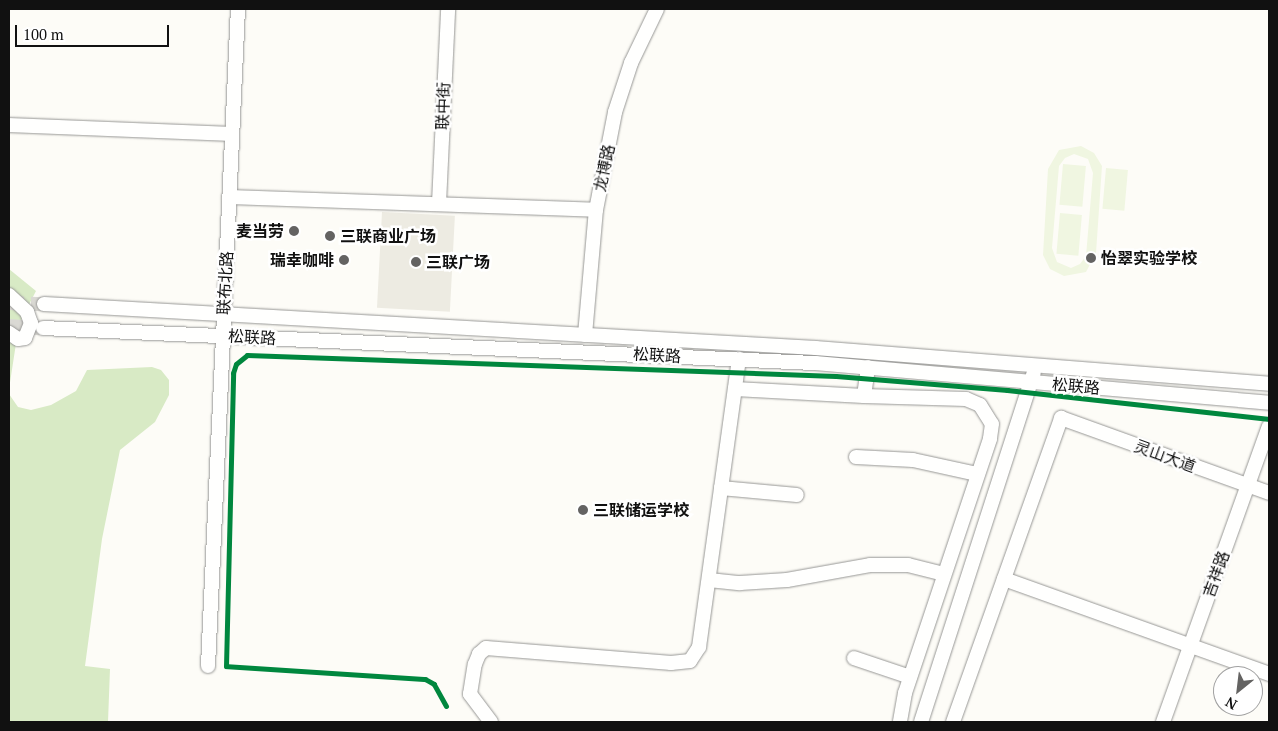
<!DOCTYPE html>
<meta charset="utf-8">
<style>
body{margin:0}
#map{position:relative;width:1278px;height:731px;overflow:hidden;background:#fdfcf7;font-family:"PT Serif","Noto Sans SC",serif}
div>[style]{position:absolute}
.forest>*{inset:0;background:#d8eac5}
.pitch>*{inset:0;background:#f0f6e1;transform-origin:0 0}
.plaza>*{inset:0;background:#edebe2;transform-origin:0 0}
.minor-tunnel>*{height:14px;margin-top:-7px;transform-origin:0;background:repeating-linear-gradient(90deg,#dad9d4 0 14px,transparent 0 21px)}
.roads{filter:drop-shadow(0 0 1px #979795) drop-shadow(0 0 1px #979795)}
.minor>*{height:14px;margin:-7px;padding:0 7px;transform-origin:7px;border-radius:7px;background:#fffffe}
.cycleway>*{height:5px;margin:-2.5px;padding:0 2.5px;transform-origin:2.5px;border-radius:2.5px;background:#00873e}
.dots>*{width:14px;height:14px;translate:-50% -50%;box-sizing:border-box;border:2px solid #fff;border-radius:50%}
span{translate:-50% -50%;white-space:nowrap;text-align:center;line-height:1.15;-webkit-text-stroke:5px #fff;paint-order:stroke}
.street-label{font-size:16px;color:#111}
.poi-label{font-size:16px;color:#111;font-weight:700}
.right{translate:-100% -50%;text-align:right}
.left{translate:0 -50%;text-align:left}
.frame{position:absolute;inset:0;border:10px solid #111;pointer-events:none}
.north{position:absolute;left:1213px;top:666px;width:50px;height:50px;box-sizing:border-box;background:#fff;border:1px solid #a0a0a0;border-radius:50%;rotate:209deg;font-size:14px;font-weight:700;line-height:20px;text-align:center;color:#111}
.north::after{content:'';display:block;margin:auto;width:18px;height:22px;background:#646362;clip-path:polygon(50% 0,100% 100%,50% 72%,0 100%)}
.scale{position:absolute;left:15px;top:25px;width:154px;height:22px;box-sizing:border-box;border:2px solid #111;border-top:0;padding-left:6px;font-size:15px;line-height:18px;white-space:nowrap;color:#111;-webkit-text-stroke:4px #fff;paint-order:stroke}
</style>
<div id="map">
<div class="forest">
<i style="clip-path:polygon(9px 269px,36px 291px,19px 324px,9px 389px)"></i>
<i style="clip-path:polygon(152px 367px,161px 370px,169px 380px,169px 395px,155px 422px,120px 450px,102px 539px,85px 666px,110px 669px,108px 722px,9px 722px,9px 394px,18px 407px,31px 410px,51px 405px,76px 391px,87px 370px)"></i>
</div>
<div class="pitch">
<i style="clip-path:polygon(evenodd,1081px 146px,1094px 153px,1102px 166px,1096px 253px,1086px 272px,1064px 276px,1050px 269px,1043px 255px,1048px 169px,1059px 150px,1081px 146px,1074px 154px,1088px 159px,1093px 173px,1086px 256px,1080px 264px,1071px 268px,1057px 262px,1052px 248px,1059px 166px,1065px 158px,1074px 154px)"></i>
<i style="left:1063px;top:164px;width:23px;height:41px;rotate:5deg"></i>
<i style="left:1106px;top:168px;width:22px;height:41px;rotate:5deg"></i>
<i style="left:1060px;top:213px;width:22px;height:41px;rotate:5deg"></i>
</div>
<div class="plaza">
<i style="left:382px;top:212px;width:73px;height:96px;rotate:3deg"></i>
</div>
<div class="minor-tunnel">
<i style="left:10px;top:303px;width:34px;rotate:2deg"></i>
<i style="left:9px;top:326px;width:31px;rotate:4deg"></i>
</div>
<div class="roads">
<div class="minor">
<i style="left:9px;top:125px;width:223px;rotate:2.3deg"></i>
<i style="left:229px;top:197px;width:367px;rotate:2deg"></i>
<i style="left:439px;top:203px;width:194px;rotate:-87.3deg"></i>
<i style="left:9px;top:295px;width:25px;rotate:43deg"></i>
<i style="left:27px;top:312px;width:12px;rotate:70deg"></i>
<i style="left:31px;top:323px;width:16px;rotate:112deg"></i>
<i style="left:25px;top:338px;width:7px;rotate:172deg"></i>
<i style="left:18px;top:339px;width:11px;rotate:-146deg"></i>
<i style="left:44px;top:304px;width:773px;rotate:3.26deg"></i>
<i style="left:816px;top:348px;width:454px;rotate:4.5deg"></i>
<i style="left:43px;top:328px;width:773px;rotate:2.6deg"></i>
<i style="left:815px;top:363px;width:456px;rotate:5deg"></i>
<i style="left:585px;top:335px;width:125px;rotate:-85deg"></i>
<i style="left:596px;top:210px;width:100px;rotate:-79deg"></i>
<i style="left:615px;top:112px;width:52px;rotate:-71.9deg"></i>
<i style="left:631px;top:63px;width:60px;rotate:-64.3deg"></i>
<i style="left:735px;top:389px;width:129px;rotate:3.1deg"></i>
<i style="left:864px;top:396px;width:29px;rotate:-82deg"></i>
<i style="left:864px;top:396px;width:102px;rotate:1.7deg"></i>
<i style="left:966px;top:399px;width:15px;rotate:23deg"></i>
<i style="left:980px;top:405px;width:22px;rotate:58deg"></i>
<i style="left:992px;top:424px;width:15px;rotate:98deg"></i>
<i style="left:990px;top:439px;width:268px;rotate:108.5deg"></i>
<i style="left:905px;top:693px;width:29px;rotate:100deg"></i>
<i style="left:856px;top:457px;width:57px;rotate:3deg"></i>
<i style="left:913px;top:460px;width:66px;rotate:12.3deg"></i>
<i style="left:721px;top:488px;width:76px;rotate:5.3deg"></i>
<i style="left:1004px;top:579px;width:282px;rotate:19.7deg"></i>
<i style="left:709px;top:580px;width:31px;rotate:6deg"></i>
<i style="left:740px;top:583px;width:47px;rotate:-3.7deg"></i>
<i style="left:787px;top:580px;width:84px;rotate:-10.2deg"></i>
<i style="left:870px;top:565px;width:38px"></i>
<i style="left:908px;top:565px;width:37px;rotate:14deg"></i>
<i style="left:854px;top:658px;width:59px;rotate:18.7deg"></i>
<i style="left:208px;top:666px;width:658px;rotate:-87.39deg"></i>
<i style="left:491px;top:722px;width:35px;rotate:-127deg"></i>
<i style="left:470px;top:694px;width:30px;rotate:-81deg"></i>
<i style="left:475px;top:664px;width:11px;rotate:-68deg"></i>
<i style="left:479px;top:654px;width:9px;rotate:-41deg"></i>
<i style="left:486px;top:648px;width:186px;rotate:4.6deg"></i>
<i style="left:671px;top:663px;width:19px;rotate:-6deg"></i>
<i style="left:690px;top:661px;width:17px;rotate:-57deg"></i>
<i style="left:699px;top:647px;width:291px;rotate:-82.1deg"></i>
<i style="left:921px;top:722px;width:367px;rotate:-72.1deg"></i>
<i style="left:953px;top:722px;width:323px;rotate:-70.4deg"></i>
<i style="left:1061px;top:418px;width:221px;rotate:19.8deg"></i>
<i style="left:1163px;top:722px;width:314px;rotate:-70.3deg"></i>
</div>
</div>
<div class="cycleway">
<i style="left:446px;top:706px;width:25px;rotate:-119deg"></i>
<i style="left:434px;top:684px;width:10px;rotate:-151deg"></i>
<i style="left:425px;top:679px;width:199px;rotate:-176.3deg"></i>
<i style="left:226px;top:666px;width:293px;rotate:-88.6deg"></i>
<i style="left:233px;top:373px;width:9px;rotate:-72deg"></i>
<i style="left:236px;top:364px;width:14px;rotate:-39deg"></i>
<i style="left:247px;top:355px;width:589px;rotate:2.04deg"></i>
<i style="left:836px;top:376px;width:172px;rotate:4.7deg"></i>
<i style="left:1007px;top:390px;width:264px;rotate:6.3deg"></i>
</div>
<div class="dots">
<i style="left:294px;top:231px;background:#646362"></i>
<i style="left:330px;top:236px;background:#646362"></i>
<i style="left:1091px;top:258px;background:#646362"></i>
<i style="left:344px;top:260px;background:#646362"></i>
<i style="left:416px;top:262px;background:#646362"></i>
<i style="left:583px;top:510px;background:#646362"></i>
</div>
<div class="street-label">
<span style="left:443px;top:106px;rotate:-88deg">联中街</span>
<span style="left:604px;top:168px;rotate:-78deg">龙博路</span>
<span style="left:225px;top:283px;rotate:-87deg">联布北路</span>
<span style="left:252px;top:337px;rotate:3deg">松联路</span>
<span style="left:657px;top:355px;rotate:3deg">松联路</span>
<span style="left:1076px;top:386px;rotate:5deg">松联路</span>
<span style="left:1165px;top:456px;rotate:20deg">灵山大道</span>
<span style="left:1216px;top:574px;rotate:-70deg">吉祥路</span>
</div>
<div class="poi-label">
<span class="right" style="left:284px;top:231px">麦当劳</span>
<span class="left" style="left:340px;top:236px">三联商业广场</span>
<span class="left" style="left:1101px;top:258px">怡翠实验学校</span>
<span class="right" style="left:334px;top:260px">瑞幸咖啡</span>
<span class="left" style="left:426px;top:262px">三联广场</span>
<span class="left" style="left:593px;top:510px">三联储运学校</span>
</div>
<div class="frame"></div>
<div class="north">N</div>
<div class="scale">100 m</div>
</div>
